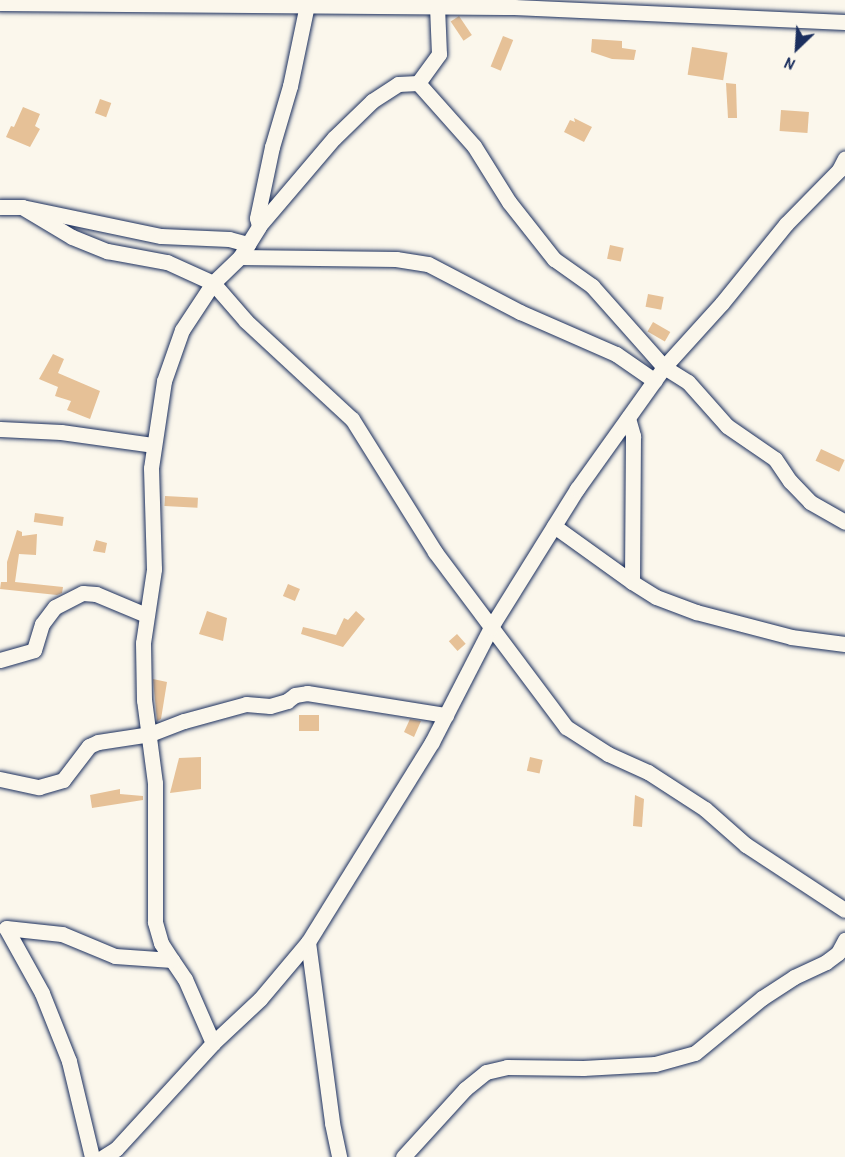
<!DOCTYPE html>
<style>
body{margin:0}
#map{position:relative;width:845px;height:1157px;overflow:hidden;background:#fbf7ec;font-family:"Patrick Hand",sans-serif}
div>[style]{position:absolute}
.building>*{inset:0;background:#e6c197;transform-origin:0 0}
.roads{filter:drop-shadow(0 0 2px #1b2f5e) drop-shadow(0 0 2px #1b2f5e)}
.street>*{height:15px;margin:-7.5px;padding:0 7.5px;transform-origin:7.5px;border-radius:7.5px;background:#fbf7ec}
span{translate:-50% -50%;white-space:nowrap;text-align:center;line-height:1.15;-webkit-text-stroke:4.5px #fbf7ec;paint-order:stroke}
.north{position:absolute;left:767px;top:18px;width:60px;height:60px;-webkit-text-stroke:4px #fbf7ec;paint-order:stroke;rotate:205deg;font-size:16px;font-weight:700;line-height:24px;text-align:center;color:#1b2f5e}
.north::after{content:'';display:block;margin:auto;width:21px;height:27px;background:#1b2f5e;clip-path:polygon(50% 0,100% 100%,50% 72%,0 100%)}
</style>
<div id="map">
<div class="building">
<i style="left:459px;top:16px;width:23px;height:10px;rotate:56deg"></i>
<i style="left:503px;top:36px;width:11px;height:33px;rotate:22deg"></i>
<i style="clip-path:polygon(592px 39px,622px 41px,622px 48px,636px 50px,634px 60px,612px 59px,591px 52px)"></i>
<i style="left:692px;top:47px;width:36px;height:28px;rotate:9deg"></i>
<i style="clip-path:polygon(726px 83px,736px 84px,737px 118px,728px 118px)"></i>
<i style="left:100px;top:99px;width:12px;height:15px;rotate:20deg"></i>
<i style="clip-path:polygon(23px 107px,40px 114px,35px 126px,40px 129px,30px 147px,6px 137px,11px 126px,14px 127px)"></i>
<i style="left:781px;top:110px;width:28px;height:21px;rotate:4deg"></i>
<i style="clip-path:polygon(574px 118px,592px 127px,584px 142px,564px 132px,570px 120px,575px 122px)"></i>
<i style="left:610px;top:245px;width:14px;height:14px;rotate:12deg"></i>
<i style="left:648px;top:294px;width:16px;height:13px;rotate:11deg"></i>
<i style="left:653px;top:322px;width:20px;height:11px;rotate:30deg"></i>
<i style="clip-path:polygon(53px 354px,64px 359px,58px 373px,100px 391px,90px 419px,67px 410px,71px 401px,55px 396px,58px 387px,39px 379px)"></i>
<i style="left:821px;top:449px;width:26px;height:13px;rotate:25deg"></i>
<i style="left:165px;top:496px;width:33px;height:10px;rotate:3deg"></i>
<i style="left:35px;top:513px;width:29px;height:9px;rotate:8deg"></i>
<i style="clip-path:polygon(17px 530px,22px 532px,22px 536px,37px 534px,36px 555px,19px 554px,15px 582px,63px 587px,62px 593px,57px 595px,0 589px,1px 582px,7px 582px,7px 562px)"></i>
<i style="clip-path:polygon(96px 540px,107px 543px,105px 553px,93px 551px)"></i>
<i style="left:288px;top:584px;width:13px;height:13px;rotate:23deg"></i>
<i style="clip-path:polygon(207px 611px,227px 618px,223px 641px,199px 634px)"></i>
<i style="clip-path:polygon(356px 611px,365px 619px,343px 647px,301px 634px,303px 627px,336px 635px,344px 618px,348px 620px)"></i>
<i style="left:457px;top:634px;width:13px;height:11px;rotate:48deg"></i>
<i style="clip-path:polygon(153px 679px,167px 682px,161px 719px,157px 721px)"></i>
<i style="left:319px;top:715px;width:16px;height:20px;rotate:90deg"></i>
<i style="clip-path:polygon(410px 719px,421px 721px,414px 737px,404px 732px)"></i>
<i style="clip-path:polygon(201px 757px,201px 789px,170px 793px,179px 758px)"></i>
<i style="left:530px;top:757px;width:13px;height:14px;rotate:13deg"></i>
<i style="clip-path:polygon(120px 789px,120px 794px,143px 796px,143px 800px,92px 808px,90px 795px)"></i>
<i style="clip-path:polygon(635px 795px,644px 799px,642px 827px,633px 826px)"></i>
</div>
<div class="roads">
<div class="street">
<i style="left:0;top:3px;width:514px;rotate:0.45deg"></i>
<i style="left:514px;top:7px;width:331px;rotate:2.6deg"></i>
<i style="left:418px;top:83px;width:36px;rotate:-54deg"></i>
<i style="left:439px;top:54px;width:48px;rotate:-92.4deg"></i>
<i style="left:0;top:207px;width:22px"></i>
<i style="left:22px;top:207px;width:142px;rotate:11.8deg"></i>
<i style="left:161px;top:236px;width:68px;rotate:2.5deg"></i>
<i style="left:229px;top:239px;width:20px;rotate:15deg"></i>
<i style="left:22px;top:207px;width:58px;rotate:31deg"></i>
<i style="left:72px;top:237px;width:38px;rotate:22deg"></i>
<i style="left:107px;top:251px;width:61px;rotate:10.4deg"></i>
<i style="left:167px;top:262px;width:51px;rotate:24.5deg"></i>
<i style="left:213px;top:283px;width:50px;rotate:49deg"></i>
<i style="left:246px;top:321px;width:144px;rotate:42.8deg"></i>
<i style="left:352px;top:419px;width:157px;rotate:58deg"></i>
<i style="left:435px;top:552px;width:219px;rotate:53.2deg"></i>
<i style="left:566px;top:727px;width:50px;rotate:32.7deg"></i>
<i style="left:608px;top:754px;width:44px;rotate:24.2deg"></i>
<i style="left:648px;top:772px;width:68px;rotate:33deg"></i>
<i style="left:705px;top:809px;width:55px;rotate:41.3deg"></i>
<i style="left:746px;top:845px;width:118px;rotate:33.3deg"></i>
<i style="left:259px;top:226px;width:8px;rotate:-104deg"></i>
<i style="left:257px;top:218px;width:73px;rotate:-78.1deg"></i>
<i style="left:272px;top:147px;width:64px;rotate:-73.6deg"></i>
<i style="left:290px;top:86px;width:88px;rotate:-78.2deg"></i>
<i style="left:240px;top:257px;width:156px;rotate:0.7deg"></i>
<i style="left:396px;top:259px;width:32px;rotate:9deg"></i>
<i style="left:428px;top:264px;width:104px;rotate:27.6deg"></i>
<i style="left:520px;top:312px;width:105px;rotate:23.6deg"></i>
<i style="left:616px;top:354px;width:47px;rotate:34.7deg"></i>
<i style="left:628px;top:418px;width:19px;rotate:74deg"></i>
<i style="left:633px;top:436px;width:146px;rotate:90.4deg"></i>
<i style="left:632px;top:582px;width:28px;rotate:32deg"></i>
<i style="left:656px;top:597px;width:43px;rotate:20.6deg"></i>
<i style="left:696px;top:612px;width:98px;rotate:14.7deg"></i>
<i style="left:791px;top:637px;width:54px;rotate:7.4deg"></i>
<i style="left:0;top:429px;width:61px;rotate:2.8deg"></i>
<i style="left:61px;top:432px;width:94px;rotate:8deg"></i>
<i style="left:554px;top:526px;width:96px;rotate:35.7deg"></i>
<i style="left:0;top:660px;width:35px;rotate:-16deg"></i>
<i style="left:34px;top:650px;width:27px;rotate:-73deg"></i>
<i style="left:42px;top:624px;width:21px;rotate:-53deg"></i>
<i style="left:55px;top:607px;width:31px;rotate:-27deg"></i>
<i style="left:83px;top:593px;width:13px;rotate:4deg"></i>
<i style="left:96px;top:594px;width:54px;rotate:22.8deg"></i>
<i style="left:0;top:779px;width:40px;rotate:12deg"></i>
<i style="left:39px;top:787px;width:25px;rotate:-16deg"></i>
<i style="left:63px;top:780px;width:43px;rotate:-52.6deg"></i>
<i style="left:89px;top:746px;width:10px;rotate:-24deg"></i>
<i style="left:98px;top:742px;width:53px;rotate:-8.7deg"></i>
<i style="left:150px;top:734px;width:36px;rotate:-21deg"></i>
<i style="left:184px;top:721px;width:64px;rotate:-15.3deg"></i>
<i style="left:246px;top:704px;width:24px;rotate:5deg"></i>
<i style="left:270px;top:706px;width:18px;rotate:-16deg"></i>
<i style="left:287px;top:701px;width:10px;rotate:-37deg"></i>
<i style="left:295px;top:695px;width:12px;rotate:-9deg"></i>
<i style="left:307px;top:693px;width:141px;rotate:9deg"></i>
<i style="left:308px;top:942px;width:183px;rotate:82.4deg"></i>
<i style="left:332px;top:1123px;width:35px;rotate:78deg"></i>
<i style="left:172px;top:960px;width:23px;rotate:56deg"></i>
<i style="left:185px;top:979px;width:70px;rotate:66.4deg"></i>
<i style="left:92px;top:1157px;width:99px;rotate:-103.5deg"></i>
<i style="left:69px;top:1061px;width:73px;rotate:-111.7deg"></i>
<i style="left:42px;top:993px;width:74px;rotate:-119deg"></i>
<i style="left:6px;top:928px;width:56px;rotate:6.1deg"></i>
<i style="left:62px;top:934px;width:57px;rotate:22.5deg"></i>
<i style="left:115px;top:956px;width:57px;rotate:4deg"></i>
<i style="left:172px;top:960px;width:20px;rotate:-123deg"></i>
<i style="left:161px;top:943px;width:22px;rotate:-106deg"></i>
<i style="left:155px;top:922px;width:139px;rotate:-90deg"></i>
<i style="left:155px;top:783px;width:84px;rotate:-97.5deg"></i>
<i style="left:144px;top:700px;width:57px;rotate:-91deg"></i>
<i style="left:143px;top:643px;width:75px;rotate:-81.5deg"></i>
<i style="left:154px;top:569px;width:101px;rotate:-91.7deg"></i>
<i style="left:151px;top:468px;width:88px;rotate:-81.5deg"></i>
<i style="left:164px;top:381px;width:54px;rotate:-70.6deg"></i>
<i style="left:182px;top:330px;width:56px;rotate:-56.6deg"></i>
<i style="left:213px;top:283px;width:37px;rotate:-44deg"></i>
<i style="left:240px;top:257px;width:36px;rotate:-58deg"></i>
<i style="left:259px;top:226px;width:116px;rotate:-49.6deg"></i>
<i style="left:334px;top:138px;width:53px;rotate:-44.2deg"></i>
<i style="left:372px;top:101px;width:31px;rotate:-33deg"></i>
<i style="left:398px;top:84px;width:20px;rotate:-3deg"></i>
<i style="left:418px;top:83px;width:84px;rotate:48.4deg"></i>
<i style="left:474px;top:146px;width:66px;rotate:58deg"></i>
<i style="left:509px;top:202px;width:73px;rotate:51.7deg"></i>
<i style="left:554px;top:259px;width:47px;rotate:35.4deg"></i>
<i style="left:592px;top:286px;width:108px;rotate:48.4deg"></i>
<i style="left:664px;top:367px;width:28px;rotate:32deg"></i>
<i style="left:688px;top:382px;width:59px;rotate:48.4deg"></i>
<i style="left:727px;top:426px;width:58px;rotate:34.5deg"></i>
<i style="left:775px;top:459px;width:27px;rotate:56deg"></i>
<i style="left:790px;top:481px;width:29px;rotate:46deg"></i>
<i style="left:810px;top:502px;width:40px;rotate:29.7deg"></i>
<i style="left:103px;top:1157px;width:15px;rotate:-32deg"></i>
<i style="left:116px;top:1149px;width:144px;rotate:-47.5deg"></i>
<i style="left:213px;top:1043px;width:64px;rotate:-43.1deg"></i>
<i style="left:260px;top:999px;width:75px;rotate:-49.9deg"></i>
<i style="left:308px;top:942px;width:235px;rotate:-58.2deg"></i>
<i style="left:432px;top:742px;width:129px;rotate:-62.8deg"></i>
<i style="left:491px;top:627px;width:163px;rotate:-58.1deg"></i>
<i style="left:577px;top:489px;width:150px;rotate:-54.5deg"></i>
<i style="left:664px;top:367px;width:86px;rotate:-47.8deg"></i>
<i style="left:722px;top:303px;width:102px;rotate:-51deg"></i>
<i style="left:786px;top:224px;width:76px;rotate:-45.5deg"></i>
<i style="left:839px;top:170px;width:13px;rotate:-63deg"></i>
<i style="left:403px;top:1157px;width:92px;rotate:-47.6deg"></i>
<i style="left:465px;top:1089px;width:27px;rotate:-39deg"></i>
<i style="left:486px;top:1072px;width:22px;rotate:-13deg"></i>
<i style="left:507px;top:1067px;width:76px;rotate:0.8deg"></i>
<i style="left:583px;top:1068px;width:72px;rotate:-3.2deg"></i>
<i style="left:655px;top:1064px;width:41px;rotate:-15.4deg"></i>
<i style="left:695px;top:1053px;width:87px;rotate:-39.4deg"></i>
<i style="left:762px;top:998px;width:38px;rotate:-33deg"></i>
<i style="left:794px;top:977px;width:35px;rotate:-25deg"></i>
<i style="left:826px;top:962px;width:15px;rotate:-37deg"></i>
<i style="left:838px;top:953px;width:15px;rotate:-62deg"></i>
</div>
</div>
<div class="north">N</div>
</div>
